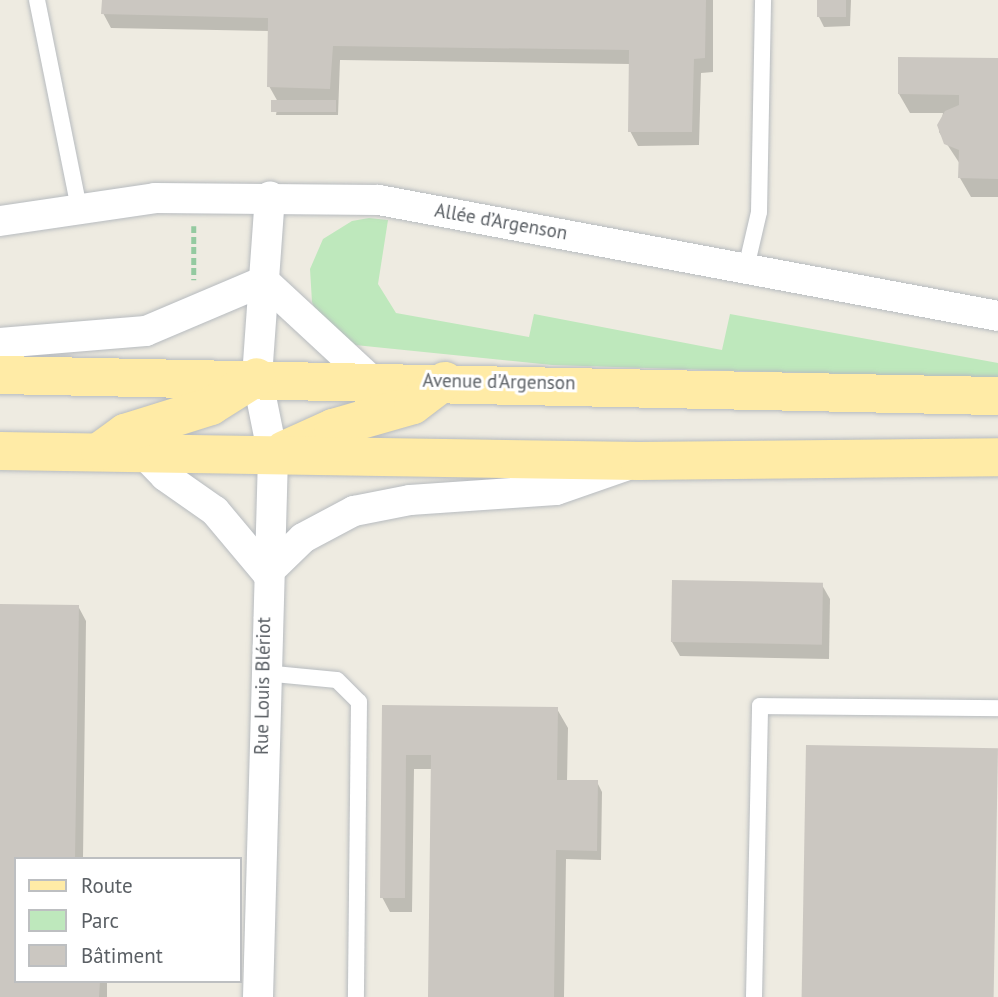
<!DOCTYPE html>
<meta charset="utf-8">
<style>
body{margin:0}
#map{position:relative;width:998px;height:997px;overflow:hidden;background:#eeebe1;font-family:"PT Sans",sans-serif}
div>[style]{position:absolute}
.green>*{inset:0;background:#bee8bc}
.shadow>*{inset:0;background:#0003}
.building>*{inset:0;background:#cbc7c1;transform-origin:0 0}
.path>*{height:4.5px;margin-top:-2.25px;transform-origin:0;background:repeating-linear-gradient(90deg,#94caa0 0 7px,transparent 0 10.5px)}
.roads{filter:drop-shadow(0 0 2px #b7bbbf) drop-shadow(0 0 2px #b7bbbf)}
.service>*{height:16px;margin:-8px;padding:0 8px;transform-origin:8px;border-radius:8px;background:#fff}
.minor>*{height:30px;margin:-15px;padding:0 15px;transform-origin:15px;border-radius:15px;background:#fff}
.primary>*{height:38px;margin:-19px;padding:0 19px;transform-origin:19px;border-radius:19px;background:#ffeba6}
span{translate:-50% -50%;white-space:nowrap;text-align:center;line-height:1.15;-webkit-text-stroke:6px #fff;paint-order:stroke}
.street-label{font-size:19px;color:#5a5f64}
.legend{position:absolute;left:14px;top:857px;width:228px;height:126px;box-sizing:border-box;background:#fff;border:2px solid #bdbfc1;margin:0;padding:9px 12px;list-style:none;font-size:21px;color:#5a5f64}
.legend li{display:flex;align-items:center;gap:14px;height:35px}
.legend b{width:35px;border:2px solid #bdbfc1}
</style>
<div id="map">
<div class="green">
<i style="clip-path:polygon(369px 218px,388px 220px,378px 284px,396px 313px,529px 337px,534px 314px,722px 350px,730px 314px,998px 363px,998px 379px,552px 365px,355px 345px,341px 339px,318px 317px,312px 302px,310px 269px,323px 239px,352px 221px)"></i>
</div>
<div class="shadow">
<i style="clip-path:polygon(103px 0,713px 0,713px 72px,701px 73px,699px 145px,638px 146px,630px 131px,630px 64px,340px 60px,338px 115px,276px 115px,278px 102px,269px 86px,270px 31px,111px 28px,103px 13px)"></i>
<i style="clip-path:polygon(819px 0,851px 0,850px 26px,824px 27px,819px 17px)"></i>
<i style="clip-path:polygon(900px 59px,998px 60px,998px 197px,971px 197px,960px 178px,960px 164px,939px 132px,943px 113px,910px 113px,899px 94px)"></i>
<i style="clip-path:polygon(822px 585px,830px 599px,829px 659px,680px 656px,672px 642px)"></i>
<i style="clip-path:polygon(0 605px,78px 606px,86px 621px,83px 859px,16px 859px,16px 981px,107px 981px,107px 997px,0 997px)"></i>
<i style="clip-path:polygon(384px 706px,557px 709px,568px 728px,567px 782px,597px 782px,602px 792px,601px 860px,566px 859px,564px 997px,430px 997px,433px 769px,414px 769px,412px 912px,390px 912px,382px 897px)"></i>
</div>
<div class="building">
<i style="clip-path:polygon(102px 0,706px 0,705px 58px,694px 59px,692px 132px,628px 132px,629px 50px,333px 46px,330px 89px,267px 87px,268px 18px,101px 14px)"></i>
<i style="left:817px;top:0;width:29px;height:17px"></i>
<i style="clip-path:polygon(898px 57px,998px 58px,998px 179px,958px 178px,959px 150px,944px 144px,937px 125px,945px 111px,959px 105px,959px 95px,898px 94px)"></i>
<i style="left:271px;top:100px;width:65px;height:12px"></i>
<i style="left:672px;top:580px;width:151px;height:62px;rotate:1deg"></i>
<i style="clip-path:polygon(0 604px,79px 605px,75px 859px,16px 859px,16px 981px,100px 981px,99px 997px,0 997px)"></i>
<i style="clip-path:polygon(382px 705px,558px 707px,557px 780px,598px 780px,597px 851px,556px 850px,554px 997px,428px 997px,431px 755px,406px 755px,405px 898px,380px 898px)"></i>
<i style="left:806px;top:745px;width:192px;height:252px;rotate:1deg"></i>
</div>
<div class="path">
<i style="left:194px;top:226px;width:54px;rotate:90deg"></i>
</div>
<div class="roads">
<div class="service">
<i style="left:37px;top:0;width:212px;rotate:78.6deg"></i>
<i style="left:746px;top:268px;width:57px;rotate:-76.9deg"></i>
<i style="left:759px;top:212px;width:212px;rotate:-88.9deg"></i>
<i style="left:264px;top:673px;width:73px;rotate:5.5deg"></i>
<i style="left:337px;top:680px;width:31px;rotate:45deg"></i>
<i style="left:359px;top:702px;width:295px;rotate:90.6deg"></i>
<i style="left:754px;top:997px;width:291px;rotate:-88.8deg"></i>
<i style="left:760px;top:706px;width:238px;rotate:0.5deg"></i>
</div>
<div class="minor">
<i style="left:0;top:221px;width:157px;rotate:-8.4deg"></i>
<i style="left:155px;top:198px;width:224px;rotate:0.5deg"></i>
<i style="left:379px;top:200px;width:630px;rotate:10.61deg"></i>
<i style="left:264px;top:281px;width:144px;rotate:42.8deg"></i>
<i style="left:0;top:343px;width:146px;rotate:-4.7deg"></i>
<i style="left:146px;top:331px;width:128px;rotate:-23deg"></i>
<i style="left:144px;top:454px;width:30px;rotate:46deg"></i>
<i style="left:165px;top:476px;width:61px;rotate:35deg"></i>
<i style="left:215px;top:511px;width:81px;rotate:50deg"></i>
<i style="left:267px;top:573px;width:50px;rotate:-44.2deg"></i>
<i style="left:303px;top:538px;width:58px;rotate:-27.9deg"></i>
<i style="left:354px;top:511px;width:57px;rotate:-11.1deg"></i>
<i style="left:410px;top:500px;width:146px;rotate:-3.9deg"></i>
<i style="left:556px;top:490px;width:73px;rotate:-19.2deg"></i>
<i style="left:258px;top:997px;width:541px;rotate:-88.41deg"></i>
<i style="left:273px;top:456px;width:81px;rotate:-101.4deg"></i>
<i style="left:257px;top:377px;width:181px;rotate:-85.9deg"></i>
</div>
<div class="primary">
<i style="left:0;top:375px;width:998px;rotate:1.21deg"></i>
<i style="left:284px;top:450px;width:54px;rotate:-24.2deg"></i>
<i style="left:333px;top:428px;width:83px;rotate:-16deg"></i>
<i style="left:413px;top:405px;width:40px;rotate:-37deg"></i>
<i style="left:0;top:451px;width:639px;rotate:0.9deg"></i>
<i style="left:639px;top:461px;width:359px;rotate:-0.6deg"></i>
<i style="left:100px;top:451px;width:31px;rotate:-36deg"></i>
<i style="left:125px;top:433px;width:90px;rotate:-17.4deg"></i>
<i style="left:211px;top:406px;width:54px;rotate:-32.2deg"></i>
</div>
</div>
<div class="street-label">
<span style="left:501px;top:222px;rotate:10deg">Allée d’Argenson</span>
<span style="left:499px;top:382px;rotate:1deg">Avenue d'Argenson</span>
<span style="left:263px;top:686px;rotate:-89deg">Rue Louis Blériot</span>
</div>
<ul class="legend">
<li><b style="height:9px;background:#ffeba6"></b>Route</li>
<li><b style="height:19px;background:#bee8bc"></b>Parc</li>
<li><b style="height:19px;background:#cbc7c1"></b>Bâtiment</li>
</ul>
</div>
